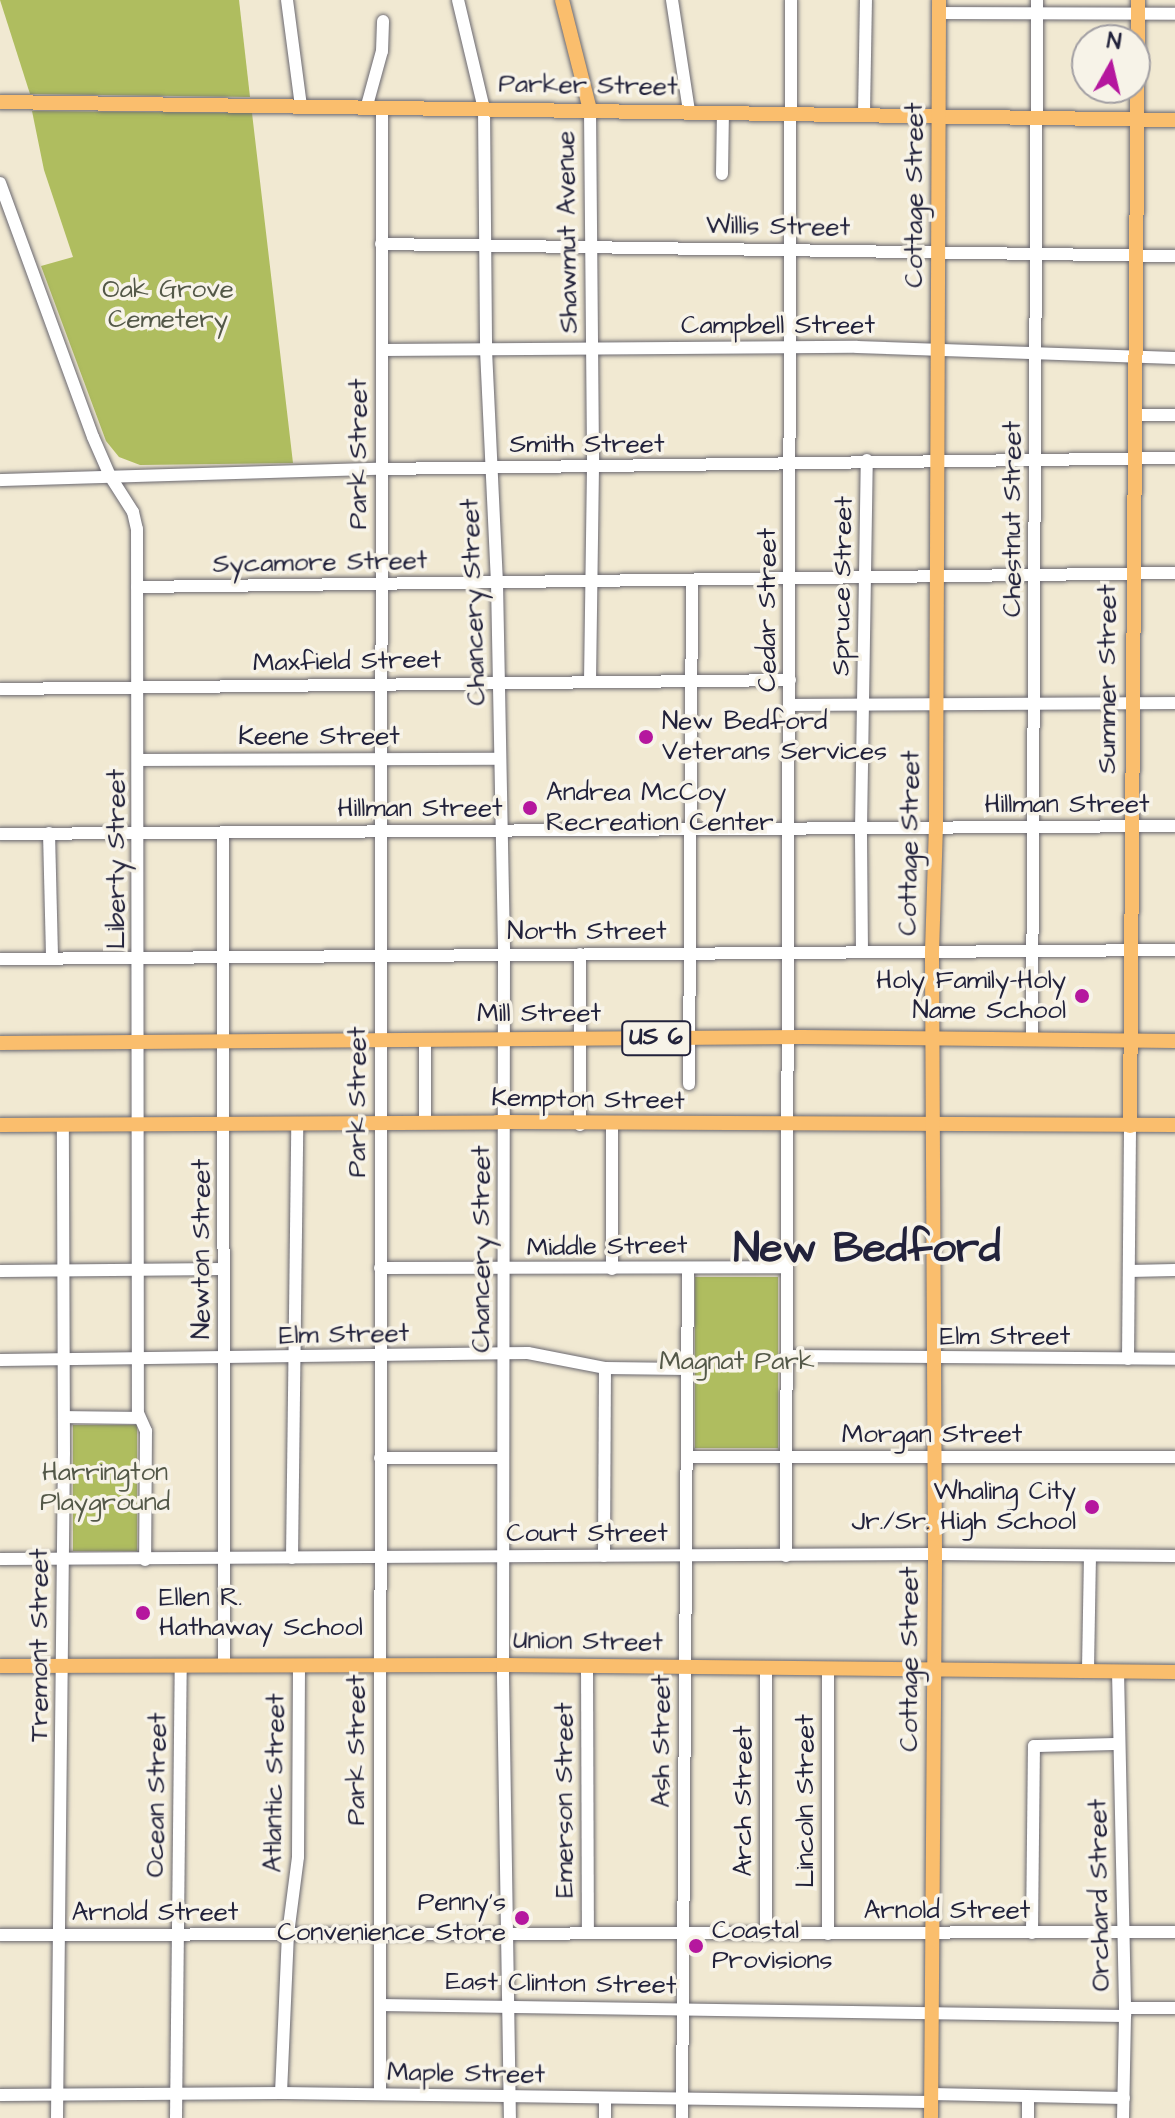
<!DOCTYPE html>
<style>
body{margin:0}
#map{position:relative;width:1175px;height:2118px;overflow:hidden;background:#f1e9d2;font-family:"Architects Daughter",sans-serif}
div>[style]{position:absolute}
.green>*{inset:0;background:#afbd5f;transform-origin:0 0}
.roads{filter:drop-shadow(0 0 2px #6a6870) drop-shadow(0 0 2px #6a6870)}
.minor>*{height:12px;margin:-6px;padding:0 6px;transform-origin:6px;border-radius:6px;background:#fff}
.major>*{height:14px;margin:-7px;padding:0 7px;transform-origin:7px;border-radius:7px;background:#fabe6d}
.dots>*{width:22px;height:22px;translate:-50% -50%;box-sizing:border-box;border:4px solid #f7f3e8;border-radius:50%}
span{translate:-50% -50%;white-space:nowrap;text-align:center;line-height:1.15;-webkit-text-stroke:7px #f7f3e8;paint-order:stroke}
.shield-label span{padding:2px 6px;background:#f7f3e8;border:2px solid;border-radius:6px;-webkit-text-stroke-width:0}
.shield-label{font-size:24px;color:#22223b;font-weight:700}
.street-label{font-size:26px;color:#22223b}
.park-label{font-size:26px;color:#535848}
.poi-label{font-size:26px;color:#22223b}
.left{translate:0 -50%;text-align:left}
.right{translate:-100% -50%;text-align:right}
.town-label{font-size:42px;color:#22223b;font-weight:700}
.north{position:absolute;left:1071px;top:24px;width:80px;height:80px;box-sizing:border-box;background:#f7f3e8;border:2px solid #a29fa3;border-radius:50%;rotate:8deg;font-size:22px;font-weight:700;line-height:32px;text-align:center;color:#22223b}
.north::after{content:'';display:block;margin:auto;width:28px;height:36px;background:#b5179e;clip-path:polygon(50% 0,100% 100%,50% 72%,0 100%)}
</style>
<div id="map">
<div class="green">
<i style="clip-path:polygon(0 0,239px 0,250px 97px,30px 94px)"></i>
<i style="clip-path:polygon(32px 111px,252px 113px,293px 463px,140px 465px,119px 457px,106px 441px,41px 266px,73px 257px,44px 170px)"></i>
<i style="left:695px;top:1277px;width:83px;height:171px"></i>
<i style="left:73px;top:1425px;width:64px;height:126px"></i>
</div>
<div class="roads">
<div class="minor">
<i style="left:287px;top:0;width:107px;rotate:82.5deg"></i>
<i style="left:458px;top:0;width:112px;rotate:76.6deg"></i>
<i style="left:484px;top:109px;width:241px;rotate:89.5deg"></i>
<i style="left:486px;top:350px;width:233px;rotate:87.3deg"></i>
<i style="left:497px;top:583px;width:372px;rotate:88.9deg"></i>
<i style="left:504px;top:955px;width:722px;rotate:90.08deg"></i>
<i style="left:503px;top:1677px;width:441px;rotate:89.1deg"></i>
<i style="left:672px;top:0;width:112px;rotate:81.3deg"></i>
<i style="left:939px;top:13px;width:236px;rotate:0.2deg"></i>
<i style="left:366px;top:109px;width:60px;rotate:-74.6deg"></i>
<i style="left:382px;top:51px;width:30px;rotate:-88deg"></i>
<i style="left:590px;top:110px;width:357px;rotate:89.5deg"></i>
<i style="left:593px;top:467px;width:214px;rotate:90.8deg"></i>
<i style="left:864px;top:113px;width:113px;rotate:-89deg"></i>
<i style="left:722px;top:174px;width:62px;rotate:-89.1deg"></i>
<i style="left:0;top:183px;width:270px;rotate:69.9deg"></i>
<i style="left:93px;top:437px;width:43px;rotate:66.4deg"></i>
<i style="left:110px;top:476px;width:43px;rotate:57.4deg"></i>
<i style="left:133px;top:512px;width:17px;rotate:77deg"></i>
<i style="left:137px;top:529px;width:884px;rotate:89.94deg"></i>
<i style="left:138px;top:1413px;width:20px;rotate:66deg"></i>
<i style="left:146px;top:1431px;width:129px;rotate:90.4deg"></i>
<i style="left:381px;top:244px;width:794px;rotate:0.87deg"></i>
<i style="left:382px;top:350px;width:475px;rotate:-0.4deg"></i>
<i style="left:857px;top:347px;width:318px;rotate:2deg"></i>
<i style="left:1136px;top:415px;width:39px"></i>
<i style="left:0;top:480px;width:380px;rotate:-1.7deg"></i>
<i style="left:380px;top:469px;width:795px;rotate:-0.79deg"></i>
<i style="left:137px;top:587px;width:1038px;rotate:-0.77deg"></i>
<i style="left:0;top:689px;width:790px;rotate:-0.65deg"></i>
<i style="left:789px;top:705px;width:386px;rotate:-0.3deg"></i>
<i style="left:139px;top:760px;width:359px;rotate:-0.2deg"></i>
<i style="left:223px;top:832px;width:833px;rotate:89.93deg"></i>
<i style="left:49px;top:833px;width:125px;rotate:88.6deg"></i>
<i style="left:0;top:834px;width:1175px;rotate:-0.39deg"></i>
<i style="left:862px;top:952px;width:123px;rotate:-90.5deg"></i>
<i style="left:861px;top:829px;width:369px;rotate:-89.1deg"></i>
<i style="left:0;top:959px;width:1175px;rotate:-0.44deg"></i>
<i style="left:425px;top:1039px;width:83px;rotate:90deg"></i>
<i style="left:1032px;top:1039px;width:1039px;rotate:-89.72deg"></i>
<i style="left:689px;top:1084px;width:504px;rotate:-89.66deg"></i>
<i style="left:580px;top:1125px;width:171px;rotate:-90deg"></i>
<i style="left:380px;top:1268px;width:407px;rotate:-0.1deg"></i>
<i style="left:612px;top:1269px;width:144px;rotate:-90deg"></i>
<i style="left:0;top:1271px;width:224px;rotate:-0.5deg"></i>
<i style="left:1129px;top:1271px;width:46px;rotate:-1.2deg"></i>
<i style="left:786px;top:1356px;width:389px;rotate:0.4deg"></i>
<i style="left:1128px;top:1359px;width:233px;rotate:-89.5deg"></i>
<i style="left:0;top:1360px;width:528px;rotate:-0.76deg"></i>
<i style="left:528px;top:1353px;width:78px;rotate:11deg"></i>
<i style="left:605px;top:1368px;width:83px;rotate:0.7deg"></i>
<i style="left:64px;top:1417px;width:74px;rotate:0.8deg"></i>
<i style="left:689px;top:1457px;width:486px"></i>
<i style="left:380px;top:1458px;width:123px"></i>
<i style="left:604px;top:1556px;width:188px;rotate:-89.7deg"></i>
<i style="left:786px;top:1556px;width:1556px;rotate:-89.82deg"></i>
<i style="left:292px;top:1558px;width:435px;rotate:-89.3deg"></i>
<i style="left:0;top:1559px;width:935px;rotate:-0.31deg"></i>
<i style="left:935px;top:1554px;width:240px;rotate:0.5deg"></i>
<i style="left:587px;top:1666px;width:267px;rotate:89.8deg"></i>
<i style="left:1088px;top:1669px;width:113px;rotate:-89deg"></i>
<i style="left:1118px;top:1671px;width:345px;rotate:88.8deg"></i>
<i style="left:1125px;top:2016px;width:102px;rotate:91.1deg"></i>
<i style="left:1032px;top:1933px;width:187px;rotate:-89.4deg"></i>
<i style="left:1034px;top:1746px;width:84px;rotate:-1.4deg"></i>
<i style="left:766px;top:1934px;width:266px;rotate:-90deg"></i>
<i style="left:828px;top:1934px;width:266px;rotate:-90deg"></i>
<i style="left:0;top:1935px;width:1175px;rotate:-0.15deg"></i>
<i style="left:380px;top:2005px;width:745px;rotate:0.85deg"></i>
<i style="left:1125px;top:2008px;width:50px"></i>
<i style="left:281px;top:2093px;width:159px;rotate:-87.5deg"></i>
<i style="left:288px;top:1934px;width:78px;rotate:-82.6deg"></i>
<i style="left:298px;top:1857px;width:192px;rotate:-89.7deg"></i>
<i style="left:380px;top:2094px;width:1984px;rotate:-89.94deg"></i>
<i style="left:931px;top:2094px;width:193px;rotate:1.2deg"></i>
<i style="left:0;top:2095px;width:281px;rotate:-0.4deg"></i>
<i style="left:281px;top:2093px;width:650px;rotate:0.79deg"></i>
<i style="left:57px;top:2118px;width:664px;rotate:-89.4deg"></i>
<i style="left:64px;top:1454px;width:329px;rotate:-90.2deg"></i>
<i style="left:176px;top:2118px;width:453px;rotate:-89.4deg"></i>
<i style="left:605px;top:2118px;width:20px;rotate:-90deg"></i>
<i style="left:682px;top:2118px;width:850px;rotate:-89.6deg"></i>
<i style="left:1028px;top:2118px;width:21px;rotate:-90deg"></i>
</div>
<div class="major">
<i style="left:562px;top:0;width:114px;rotate:75.7deg"></i>
<i style="left:0;top:102px;width:1175px;rotate:0.88deg"></i>
<i style="left:0;top:1043px;width:803px;rotate:-0.43deg"></i>
<i style="left:803px;top:1037px;width:372px;rotate:0.6deg"></i>
<i style="left:0;top:1125px;width:497px;rotate:-0.3deg"></i>
<i style="left:497px;top:1122px;width:678px;rotate:0.25deg"></i>
<i style="left:1130px;top:1126px;width:1126px;rotate:-89.59deg"></i>
<i style="left:0;top:1666px;width:503px;rotate:-0.11deg"></i>
<i style="left:503px;top:1665px;width:672px;rotate:0.6deg"></i>
<i style="left:931px;top:2118px;width:564px;rotate:-89.59deg"></i>
<i style="left:935px;top:1554px;width:602px;rotate:-90.29deg"></i>
<i style="left:932px;top:952px;width:124px;rotate:-88.2deg"></i>
<i style="left:936px;top:828px;width:828px;rotate:-89.79deg"></i>
</div>
</div>
<div class="dots">
<i style="left:646px;top:737px;background:#b5179e"></i>
<i style="left:530px;top:808px;background:#b5179e"></i>
<i style="left:1082px;top:996px;background:#b5179e"></i>
<i style="left:1092px;top:1507px;background:#b5179e"></i>
<i style="left:143px;top:1613px;background:#b5179e"></i>
<i style="left:522px;top:1918px;background:#b5179e"></i>
<i style="left:696px;top:1946px;background:#b5179e"></i>
</div>
<div class="shield-label">
<span style="left:656px;top:1038px">US 6</span>
</div>
<div class="street-label">
<span style="left:588px;top:86px;rotate:1deg">Parker Street</span>
<span style="left:915px;top:195px;rotate:-90deg">Cottage Street</span>
<span style="left:778px;top:227px;rotate:1deg">Willis Street</span>
<span style="left:568px;top:232px;rotate:-91deg">Shawmut Avenue</span>
<span style="left:778px;top:326px">Campbell Street</span>
<span style="left:587px;top:445px">Smith Street</span>
<span style="left:359px;top:454px;rotate:-90deg">Park Street</span>
<span style="left:1013px;top:519px;rotate:-90deg">Chestnut Street</span>
<span style="left:320px;top:563px;rotate:-1deg">Sycamore Street</span>
<span style="left:843px;top:586px;rotate:-89deg">Spruce Street</span>
<span style="left:474px;top:602px;rotate:-92deg">Chancery Street</span>
<span style="left:768px;top:610px;rotate:-90deg">Cedar Street</span>
<span style="left:347px;top:662px;rotate:-1deg">Maxfield Street</span>
<span style="left:1108px;top:679px;rotate:-90deg">Summer Street</span>
<span style="left:319px;top:737px">Keene Street</span>
<span style="left:1067px;top:805px">Hillman Street</span>
<span style="left:420px;top:809px">Hillman Street</span>
<span style="left:910px;top:843px;rotate:-89deg">Cottage Street</span>
<span style="left:117px;top:859px;rotate:-90deg">Liberty Street</span>
<span style="left:587px;top:932px">North Street</span>
<span style="left:539px;top:1014px">Mill Street</span>
<span style="left:588px;top:1100px;rotate:1deg">Kempton Street</span>
<span style="left:358px;top:1102px;rotate:-90deg">Park Street</span>
<span style="left:607px;top:1247px;rotate:-1deg">Middle Street</span>
<span style="left:202px;top:1249px;rotate:-90deg">Newton Street</span>
<span style="left:482px;top:1249px;rotate:-90deg">Chancery Street</span>
<span style="left:344px;top:1335px;rotate:-1deg">Elm Street</span>
<span style="left:1005px;top:1337px">Elm Street</span>
<span style="left:932px;top:1435px">Morgan Street</span>
<span style="left:587px;top:1534px">Court Street</span>
<span style="left:588px;top:1642px;rotate:1deg">Union Street</span>
<span style="left:40px;top:1645px;rotate:-90deg">Tremont Street</span>
<span style="left:910px;top:1659px;rotate:-90deg">Cottage Street</span>
<span style="left:662px;top:1741px;rotate:-90deg">Ash Street</span>
<span style="left:357px;top:1750px;rotate:-90deg">Park Street</span>
<span style="left:275px;top:1783px;rotate:-89deg">Atlantic Street</span>
<span style="left:157px;top:1795px;rotate:-89deg">Ocean Street</span>
<span style="left:565px;top:1800px;rotate:-90deg">Emerson Street</span>
<span style="left:744px;top:1801px;rotate:-90deg">Arch Street</span>
<span style="left:806px;top:1801px;rotate:-90deg">Lincoln Street</span>
<span style="left:1100px;top:1895px;rotate:-91deg">Orchard Street</span>
<span style="left:947px;top:1911px">Arnold Street</span>
<span style="left:155px;top:1913px">Arnold Street</span>
<span style="left:561px;top:1984px;rotate:1deg">East Clinton Street</span>
<span style="left:466px;top:2074px;rotate:1deg">Maple Street</span>
</div>
<div class="park-label">
<span style="left:168px;top:305px">Oak Grove<br>Cemetery</span>
<span style="left:737px;top:1362px">Magnat Park</span>
<span style="left:105px;top:1488px">Harrington<br>Playground</span>
</div>
<div class="poi-label">
<span class="left" style="left:662px;top:737px">New Bedford<br>Veterans Services</span>
<span class="left" style="left:546px;top:808px">Andrea McCoy<br>Recreation Center</span>
<span class="right" style="left:1066px;top:996px">Holy Family-Holy<br>Name School</span>
<span class="right" style="left:1076px;top:1507px">Whaling City<br>Jr./Sr. High School</span>
<span class="left" style="left:159px;top:1613px">Ellen R.<br>Hathaway School</span>
<span class="right" style="left:506px;top:1918px">Penny's<br>Convenience Store</span>
<span class="left" style="left:712px;top:1946px">Coastal<br>Provisions</span>
</div>
<div class="town-label">
<span style="left:867px;top:1249px">New Bedford</span>
</div>
<div class="north">N</div>
</div>
